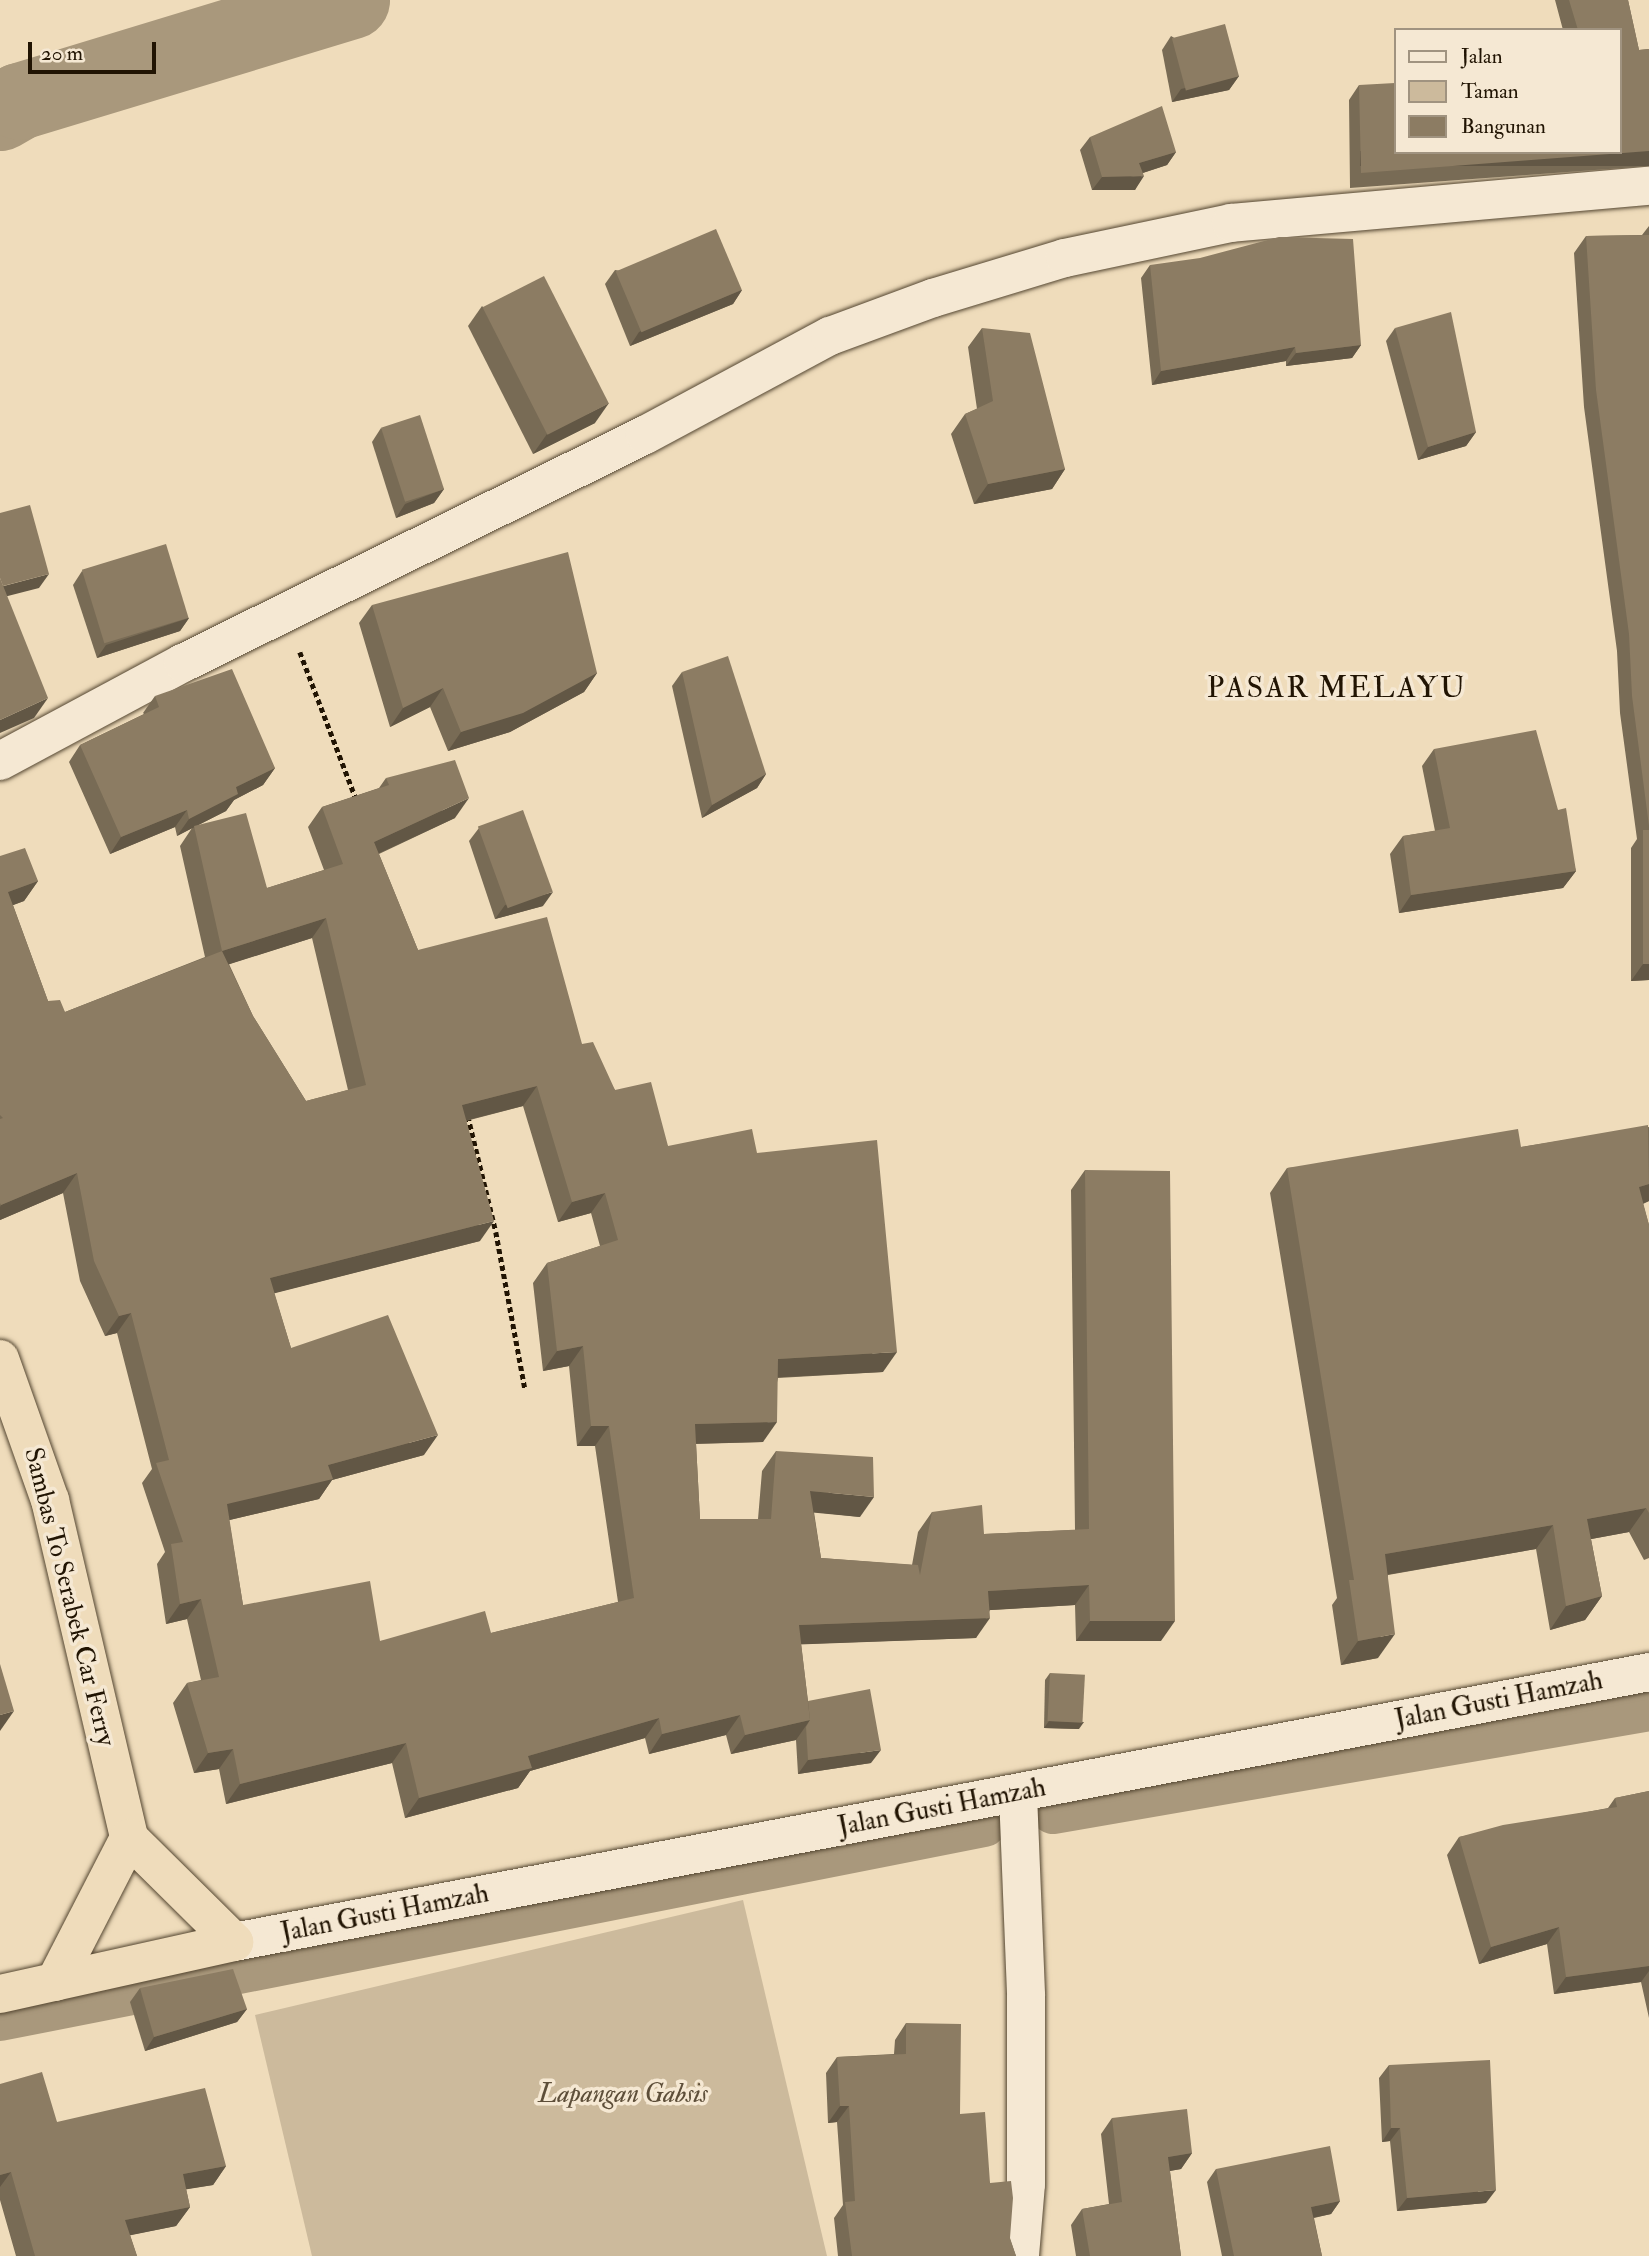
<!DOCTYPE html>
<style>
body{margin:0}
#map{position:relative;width:1649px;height:2256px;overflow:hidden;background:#efdcbb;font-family:"IM FELL Double Pica",serif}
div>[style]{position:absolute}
.green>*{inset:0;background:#ccba9c}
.canal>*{height:46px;margin:-23px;padding:0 23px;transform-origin:23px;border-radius:23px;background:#a9987c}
.river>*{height:77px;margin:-38.5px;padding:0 38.5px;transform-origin:38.5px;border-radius:38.5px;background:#a9987c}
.path>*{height:4.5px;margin-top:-2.25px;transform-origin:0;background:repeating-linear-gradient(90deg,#211403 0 5px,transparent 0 8.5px)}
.roads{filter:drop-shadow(0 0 2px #544631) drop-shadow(0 0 2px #544631)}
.minor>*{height:38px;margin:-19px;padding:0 19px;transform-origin:19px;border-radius:19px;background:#f5e8d3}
.tertiary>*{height:38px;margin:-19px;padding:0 19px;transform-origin:19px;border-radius:19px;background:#f5e8d3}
.trunk>*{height:38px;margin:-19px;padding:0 19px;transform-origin:19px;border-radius:19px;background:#efdcbb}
.wall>*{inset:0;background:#786b55}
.shaded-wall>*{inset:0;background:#625745;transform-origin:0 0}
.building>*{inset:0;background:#8c7c63;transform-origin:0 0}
span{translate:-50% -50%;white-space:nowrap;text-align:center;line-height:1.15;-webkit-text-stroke:7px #f5e8d3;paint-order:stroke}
.street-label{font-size:26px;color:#211403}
.park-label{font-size:26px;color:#5d4e39;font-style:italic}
.quarter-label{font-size:30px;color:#211403;letter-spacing:2px}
.legend{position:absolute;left:1394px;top:28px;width:228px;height:126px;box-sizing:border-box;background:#f5e8d3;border:2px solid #a09380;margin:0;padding:9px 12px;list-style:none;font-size:21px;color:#211403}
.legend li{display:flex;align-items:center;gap:14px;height:35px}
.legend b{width:35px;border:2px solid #a09380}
.scale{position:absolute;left:28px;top:42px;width:128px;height:32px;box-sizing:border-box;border:4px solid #211403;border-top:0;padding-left:9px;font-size:21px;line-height:24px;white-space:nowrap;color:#211403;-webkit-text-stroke:5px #f5e8d3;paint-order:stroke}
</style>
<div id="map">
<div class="green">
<i style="clip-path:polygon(743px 1900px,827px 2256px,312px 2256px,255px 2015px)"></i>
</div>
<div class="canal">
<i style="left:1053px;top:1811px;width:605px;rotate:-9.8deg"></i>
<i style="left:0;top:2018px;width:1003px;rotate:-11.15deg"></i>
</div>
<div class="river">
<i style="left:0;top:112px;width:22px;rotate:-30deg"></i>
<i style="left:19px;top:101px;width:347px;rotate:-16.9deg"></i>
</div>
<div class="path">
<i style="left:300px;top:652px;width:160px;rotate:69.1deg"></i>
<i style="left:468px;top:1116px;width:119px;rotate:76.4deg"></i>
<i style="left:496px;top:1232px;width:160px;rotate:79.5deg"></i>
</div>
<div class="roads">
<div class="minor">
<i style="left:0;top:761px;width:208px;rotate:-28.2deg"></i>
<i style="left:183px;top:663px;width:515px;rotate:-26.27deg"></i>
<i style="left:645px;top:435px;width:210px;rotate:-28.2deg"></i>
<i style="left:830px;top:336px;width:110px;rotate:-20.3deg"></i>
<i style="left:933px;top:298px;width:138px;rotate:-16.9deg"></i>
<i style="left:1065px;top:258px;width:170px;rotate:-11.9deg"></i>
<i style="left:1231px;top:223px;width:420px;rotate:-5.1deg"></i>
<i style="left:1018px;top:1794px;width:202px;rotate:87.7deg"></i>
<i style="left:1026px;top:1996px;width:188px;rotate:90deg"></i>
<i style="left:1026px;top:2184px;width:72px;rotate:94.8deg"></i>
</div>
<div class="tertiary">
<i style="left:234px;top:1942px;width:1441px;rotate:-10.8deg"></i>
</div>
<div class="trunk">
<i style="left:0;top:1359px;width:150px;rotate:70.5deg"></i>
<i style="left:50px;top:1500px;width:347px;rotate:76.8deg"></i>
<i style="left:129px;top:1838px;width:148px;rotate:44.7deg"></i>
<i style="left:55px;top:1982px;width:162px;rotate:-62.8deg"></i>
<i style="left:0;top:1994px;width:240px;rotate:-12.5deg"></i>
</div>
</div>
<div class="wall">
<i style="clip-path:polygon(1555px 0,1628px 0,1639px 50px,1649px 49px,1649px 166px,1350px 188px,1349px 100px,1359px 85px,1395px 152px,1619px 152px,1619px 30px,1563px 30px)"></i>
<i style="clip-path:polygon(1171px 36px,1239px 76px,1229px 90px,1172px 102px,1162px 50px)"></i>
<i style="clip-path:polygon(1090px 137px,1176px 152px,1167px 165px,1143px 173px,1135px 190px,1092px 190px,1080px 150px)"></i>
<i style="clip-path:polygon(1649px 226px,1649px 980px,1631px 981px,1631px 848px,1637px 839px,1620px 713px,1617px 651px,1584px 407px,1574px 253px,1586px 236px,1642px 235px)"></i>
<i style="clip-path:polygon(1150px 265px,1361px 345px,1352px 358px,1286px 366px,1286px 361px,1152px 385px,1141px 278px)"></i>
<i style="clip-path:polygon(615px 270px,742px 290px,733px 304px,630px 346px,605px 284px)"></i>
<i style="clip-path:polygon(482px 306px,595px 423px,533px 454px,468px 326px)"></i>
<i style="clip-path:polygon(982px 328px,1065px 469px,1052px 489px,974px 504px,951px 434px,965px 414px,977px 409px,968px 347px)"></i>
<i style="clip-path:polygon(1395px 328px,1476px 432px,1466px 446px,1418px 460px,1386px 341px)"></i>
<i style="clip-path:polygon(381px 428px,444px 489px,434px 503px,396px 518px,372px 442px)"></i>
<i style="clip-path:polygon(82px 571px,189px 618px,180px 631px,97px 658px,73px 585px)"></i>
<i style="clip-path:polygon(372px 605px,597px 673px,584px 692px,510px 732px,448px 751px,430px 707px,390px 727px,359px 623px)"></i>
<i style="clip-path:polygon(682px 672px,766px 774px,757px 788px,702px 818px,672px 686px)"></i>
<i style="clip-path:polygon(evenodd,155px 696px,275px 768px,263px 785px,234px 800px,226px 811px,198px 825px,267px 888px,324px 870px,308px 827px,322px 807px,379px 788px,386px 778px,455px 818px,379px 854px,418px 950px,582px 1044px,615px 1090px,668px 1146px,757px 1153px,883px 1372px,778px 1378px,763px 1442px,696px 1444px,700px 1519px,758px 1519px,762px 1471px,776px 1451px,860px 1517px,814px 1512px,821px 1558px,912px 1565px,918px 1532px,932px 1512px,984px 1534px,1075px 1530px,1071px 1190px,1085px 1170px,1161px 1641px,1076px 1641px,1075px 1605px,990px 1610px,976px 1638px,801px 1644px,808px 1701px,871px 1763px,798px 1774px,796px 1740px,731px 1754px,726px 1735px,649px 1754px,645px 1738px,530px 1771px,518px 1788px,405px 1818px,392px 1763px,226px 1804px,219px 1769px,194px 1773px,173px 1703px,187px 1683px,201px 1680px,187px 1619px,166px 1624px,157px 1564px,165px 1552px,142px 1483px,152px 1469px,117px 1333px,105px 1336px,80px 1281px,63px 1193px,0 1220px,0 856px,38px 881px,24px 901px,13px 905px,48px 1001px,65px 1012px,205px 957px,180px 846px,192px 828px,177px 836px,175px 827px,110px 854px,69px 762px,80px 745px,144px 714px,143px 713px,155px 696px,312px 938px,348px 1090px,306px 1101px,253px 1016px,229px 964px,312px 938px,155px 696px,523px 1106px,558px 1222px,591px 1213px,600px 1246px,547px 1263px,533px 1283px,543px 1371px,569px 1366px,577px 1446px,595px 1446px,618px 1602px,491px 1633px,380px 1641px,243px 1605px,229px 1520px,319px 1499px,332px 1480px,424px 1455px,291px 1348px,274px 1293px,480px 1241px,466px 1121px,523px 1106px)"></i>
<i style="clip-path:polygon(1434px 749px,1558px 810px,1576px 871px,1563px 888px,1399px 913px,1390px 854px,1403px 836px,1435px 831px,1422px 766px)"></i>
<i style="clip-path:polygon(479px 828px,543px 906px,495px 919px,469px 841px)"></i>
<i style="clip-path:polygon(1649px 1127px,1649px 1201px,1643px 1204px,1649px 1225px,1649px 1558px,1644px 1560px,1629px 1532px,1591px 1539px,1602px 1596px,1585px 1620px,1550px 1630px,1536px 1549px,1388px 1575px,1378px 1658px,1341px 1665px,1332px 1605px,1337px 1598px,1270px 1193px,1287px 1168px,1521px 1147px)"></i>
<i style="clip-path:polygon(1050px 1673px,1079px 1729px,1044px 1728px,1045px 1680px)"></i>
<i style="clip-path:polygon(1649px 1791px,1649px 2018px,1641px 1982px,1554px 1994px,1547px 1944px,1479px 1964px,1447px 1855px,1459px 1837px,1608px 1808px,1615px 1798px)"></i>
<i style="clip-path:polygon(140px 1988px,247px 2009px,237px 2022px,145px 2051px,130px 2002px)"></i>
<i style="clip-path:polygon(906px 2023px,960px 2114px,990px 2183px,1016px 2256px,838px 2256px,834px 2218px,843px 2205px,837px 2122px,828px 2123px,826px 2073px,837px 2057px,894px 2054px,895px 2040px)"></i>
<i style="clip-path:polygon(1389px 2065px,1486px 2203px,1397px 2211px,1390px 2141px,1382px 2142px,1379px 2078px)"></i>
<i style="clip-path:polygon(0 2084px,57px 2122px,226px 2166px,213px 2185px,186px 2189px,190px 2207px,176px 2226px,130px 2235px,137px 2256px,16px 2256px,0 2200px)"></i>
<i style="clip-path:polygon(1112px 2118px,1192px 2153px,1181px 2169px,1170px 2171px,1181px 2256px,1076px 2256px,1071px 2225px,1082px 2209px,1109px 2204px,1101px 2134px)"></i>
<i style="clip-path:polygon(1216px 2169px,1340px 2201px,1331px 2214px,1314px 2218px,1322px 2256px,1222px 2256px,1207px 2182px)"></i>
</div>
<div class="shaded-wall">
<i style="clip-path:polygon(1239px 76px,1229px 90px,1172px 102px,1181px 89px)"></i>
<i style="left:1649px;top:151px;width:15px;height:289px;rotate:90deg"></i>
<i style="clip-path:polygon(1176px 152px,1167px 165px,1130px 177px,1144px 176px,1135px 190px,1092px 190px,1102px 177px,1139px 163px)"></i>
<i style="clip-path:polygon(742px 290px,733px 304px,630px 346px,639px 332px)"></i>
<i style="clip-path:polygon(1361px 345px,1352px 358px,1286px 366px,1296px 353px)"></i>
<i style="clip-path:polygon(1295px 347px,1286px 361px,1152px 385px,1161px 371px)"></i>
<i style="clip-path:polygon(609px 403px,595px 423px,533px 454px,547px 434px)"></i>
<i style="clip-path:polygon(1476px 432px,1466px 446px,1418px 460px,1428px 447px)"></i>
<i style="clip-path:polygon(1065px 469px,1052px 489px,974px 504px,988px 484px)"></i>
<i style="clip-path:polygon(444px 489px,434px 503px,396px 518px,405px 504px)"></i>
<i style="clip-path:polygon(49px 574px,39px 588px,0 598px,0 587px)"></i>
<i style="clip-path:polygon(189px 618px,180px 631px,97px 658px,106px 645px)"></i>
<i style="clip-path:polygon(597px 673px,584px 692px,510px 732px,448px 751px,461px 732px)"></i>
<i style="clip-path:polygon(443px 688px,430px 707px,390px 727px,403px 708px)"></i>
<i style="clip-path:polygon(48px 698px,34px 718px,0 733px,0 720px)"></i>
<i style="clip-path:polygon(275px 768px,263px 785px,234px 800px,226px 811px,177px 836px,189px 819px,236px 787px)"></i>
<i style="clip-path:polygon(766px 774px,757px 788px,702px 818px,712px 805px)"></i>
<i style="clip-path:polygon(469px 798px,455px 818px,360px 862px,374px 842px)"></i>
<i style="clip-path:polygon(187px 810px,175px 827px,110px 854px,121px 837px)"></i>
<i style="clip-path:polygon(1576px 871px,1563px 888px,1399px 913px,1411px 895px)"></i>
<i style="clip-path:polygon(38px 881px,24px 901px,0 910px,8px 892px)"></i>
<i style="clip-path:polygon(553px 892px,543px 906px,495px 919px,505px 905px)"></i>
<i style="clip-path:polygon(326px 918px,312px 938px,208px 971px,222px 951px)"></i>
<i style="clip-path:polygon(1643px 964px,1649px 964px,1649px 980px,1631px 981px)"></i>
<i style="clip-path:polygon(537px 1086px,523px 1106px,448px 1125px,462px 1105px)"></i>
<i style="clip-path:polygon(77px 1173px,63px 1193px,0 1220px,0 1207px,1px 1205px)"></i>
<i style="clip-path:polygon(1649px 1184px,1649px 1201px,1622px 1212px,1639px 1187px)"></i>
<i style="clip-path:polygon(605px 1193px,591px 1213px,558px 1222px,572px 1202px)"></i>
<i style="clip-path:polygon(494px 1221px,480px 1241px,256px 1298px,270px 1278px)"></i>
<i style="clip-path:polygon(131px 1313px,117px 1333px,105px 1336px,119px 1316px)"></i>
<i style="clip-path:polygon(583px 1346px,569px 1366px,543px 1371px,557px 1351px)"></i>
<i style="clip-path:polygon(897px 1352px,883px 1372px,764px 1378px,778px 1359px)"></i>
<i style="clip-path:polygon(777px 1422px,763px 1442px,681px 1444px,695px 1424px)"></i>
<i style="clip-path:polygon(591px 1426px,609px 1426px,595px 1446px,577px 1446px)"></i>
<i style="clip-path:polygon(438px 1435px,424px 1455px,332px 1480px,319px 1499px,213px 1524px,227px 1504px,328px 1465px)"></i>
<i style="clip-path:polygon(810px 1491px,874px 1497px,860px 1517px,797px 1511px)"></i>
<i style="clip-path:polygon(1646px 1508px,1629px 1532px,1570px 1543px,1587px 1519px)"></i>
<i style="clip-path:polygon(1553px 1525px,1536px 1549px,1368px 1578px,1385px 1554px)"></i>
<i style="clip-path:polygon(1089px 1585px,1075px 1605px,974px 1611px,988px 1591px)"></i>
<i style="clip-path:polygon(1602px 1596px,1585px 1620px,1550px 1630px,1566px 1606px)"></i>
<i style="clip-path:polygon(201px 1599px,187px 1619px,166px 1624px,180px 1604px)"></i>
<i style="clip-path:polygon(990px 1618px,976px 1638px,785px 1645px,799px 1625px)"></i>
<i style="clip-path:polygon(1090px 1621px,1175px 1621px,1161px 1641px,1076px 1641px)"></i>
<i style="clip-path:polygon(1395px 1634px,1378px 1658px,1341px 1665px,1358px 1641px)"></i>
<i style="clip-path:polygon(14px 1711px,0 1731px,0 1715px)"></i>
<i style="clip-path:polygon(740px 1715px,726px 1735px,649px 1754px,662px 1734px)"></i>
<i style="clip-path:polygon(659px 1718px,645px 1738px,530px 1771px,518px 1788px,405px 1818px,419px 1798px,528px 1756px)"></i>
<i style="clip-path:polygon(810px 1720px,796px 1740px,731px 1754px,745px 1735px)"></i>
<i style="clip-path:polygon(1049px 1721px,1084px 1722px,1079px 1729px,1044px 1728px)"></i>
<i style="clip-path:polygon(406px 1743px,392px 1763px,226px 1804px,240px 1784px)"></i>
<i style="clip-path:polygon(233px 1749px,219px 1769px,194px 1773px,208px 1753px)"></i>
<i style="clip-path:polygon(881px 1750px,871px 1763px,798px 1774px,808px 1760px)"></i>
<i style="clip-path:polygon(1559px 1927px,1547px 1944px,1479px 1964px,1491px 1947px)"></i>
<i style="clip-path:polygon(1649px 1966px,1649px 1971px,1641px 1982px,1554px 1994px,1566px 1977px)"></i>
<i style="clip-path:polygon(247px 2009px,237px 2022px,145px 2051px,154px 2037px)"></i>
<i style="clip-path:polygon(840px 2106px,849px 2106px,837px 2122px,828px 2123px)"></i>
<i style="clip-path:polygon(1391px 2128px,1400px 2128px,1390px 2141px,1382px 2142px)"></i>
<i style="clip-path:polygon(1192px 2153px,1181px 2169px,1157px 2173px,1168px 2157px)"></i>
<i style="clip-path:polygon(226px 2166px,213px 2185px,170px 2192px,183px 2174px)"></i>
<i style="clip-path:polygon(11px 2172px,0 2187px,0 2175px)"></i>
<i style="clip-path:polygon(1496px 2190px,1486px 2203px,1397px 2211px,1407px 2198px)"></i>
<i style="clip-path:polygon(1340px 2201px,1331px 2214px,1302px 2220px,1311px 2207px)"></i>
<i style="clip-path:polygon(190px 2207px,176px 2226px,112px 2239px,125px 2220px)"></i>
</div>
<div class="building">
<i style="clip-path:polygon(1569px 0,1628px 0,1639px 50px,1649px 49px,1649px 151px,1361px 173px,1359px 85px,1395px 83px,1395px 152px,1619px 152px,1619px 30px,1578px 30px)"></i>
<i style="left:1225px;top:24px;width:54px;height:55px;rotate:75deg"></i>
<i style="clip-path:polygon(1162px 106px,1176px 152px,1139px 163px,1144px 176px,1102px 177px,1090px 137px)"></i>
<i style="left:716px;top:229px;width:66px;height:109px;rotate:67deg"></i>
<i style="clip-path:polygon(1649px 235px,1649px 826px,1632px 696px,1629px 634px,1596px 390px,1586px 236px)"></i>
<i style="clip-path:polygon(1279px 237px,1353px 239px,1361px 345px,1296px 353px,1295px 347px,1161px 371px,1150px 265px,1200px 258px)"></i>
<i style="left:544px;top:276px;width:143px;height:69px;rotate:63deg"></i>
<i style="clip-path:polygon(1451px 312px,1476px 432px,1428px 447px,1395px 328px)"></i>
<i style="clip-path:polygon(982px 328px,1030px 333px,1065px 469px,988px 484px,965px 414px,993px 401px)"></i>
<i style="left:420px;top:415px;width:78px;height:41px;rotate:72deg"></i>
<i style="clip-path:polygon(30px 505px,49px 574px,3px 586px,0 578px,0 513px)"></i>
<i style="left:166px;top:544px;width:77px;height:88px;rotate:73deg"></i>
<i style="clip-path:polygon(568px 552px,597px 673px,523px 713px,461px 732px,443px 688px,403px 708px,372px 605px)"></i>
<i style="clip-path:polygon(0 578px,48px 698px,0 720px)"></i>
<i style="clip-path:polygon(728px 656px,766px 774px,712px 805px,682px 672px)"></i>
<i style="clip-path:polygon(232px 669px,275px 768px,236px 787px,238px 794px,189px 819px,187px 810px,121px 837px,80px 745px,159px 707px,155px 696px)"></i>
<i style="clip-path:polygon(1536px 730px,1558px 810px,1566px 808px,1576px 871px,1411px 895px,1403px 836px,1450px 828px,1434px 749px)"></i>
<i style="clip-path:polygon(evenodd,455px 760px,469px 798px,374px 842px,418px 950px,547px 917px,582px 1044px,593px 1042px,615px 1090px,651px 1082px,668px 1146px,752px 1129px,757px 1153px,877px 1140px,897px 1352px,778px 1359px,777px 1422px,695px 1424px,700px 1519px,771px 1519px,776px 1451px,873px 1457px,874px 1497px,810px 1491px,821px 1558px,918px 1565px,920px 1575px,932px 1512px,982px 1505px,984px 1534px,1089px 1529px,1085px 1170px,1170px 1171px,1175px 1621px,1090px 1621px,1089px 1585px,988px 1591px,990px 1618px,799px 1625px,810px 1720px,745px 1735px,740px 1715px,662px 1734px,659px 1718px,528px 1756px,532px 1768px,419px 1798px,406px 1743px,240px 1784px,233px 1749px,208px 1753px,187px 1683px,219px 1677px,201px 1599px,180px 1604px,171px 1544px,183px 1542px,156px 1463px,169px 1460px,131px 1313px,119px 1316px,94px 1261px,77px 1173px,1px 1205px,0 1203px,0 1119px,3px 1118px,0 1115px,0 856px,25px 848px,38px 881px,8px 892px,48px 1001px,60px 1000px,65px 1012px,222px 951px,194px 826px,246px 813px,267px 888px,343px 864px,322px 807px,389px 785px,386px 778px,455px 760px,326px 918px,366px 1085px,306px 1101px,253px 1016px,222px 951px,326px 918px,455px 760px,537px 1086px,572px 1202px,605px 1193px,618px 1240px,547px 1263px,557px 1351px,583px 1346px,591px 1426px,609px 1426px,634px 1598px,491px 1633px,485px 1611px,380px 1641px,370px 1581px,243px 1605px,227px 1504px,333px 1479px,328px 1465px,438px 1435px,388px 1315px,291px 1348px,270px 1278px,494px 1221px,462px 1105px,537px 1086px)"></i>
<i style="left:523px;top:810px;width:87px;height:48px;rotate:70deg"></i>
<i style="left:1649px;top:830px;width:134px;height:6px;rotate:90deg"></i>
<i style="clip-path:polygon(1648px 1125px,1649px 1184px,1639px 1187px,1649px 1225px,1649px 1513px,1646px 1508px,1587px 1519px,1602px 1596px,1566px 1606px,1553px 1525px,1385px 1554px,1395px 1634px,1358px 1641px,1349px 1580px,1354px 1580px,1287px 1168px,1518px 1129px,1521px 1147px)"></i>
<i style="clip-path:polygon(0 1664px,14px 1711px,0 1715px)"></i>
<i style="left:1050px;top:1673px;width:35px;height:48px;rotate:3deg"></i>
<i style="clip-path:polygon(870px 1689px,881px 1750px,808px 1760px,806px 1727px,810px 1720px,808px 1701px)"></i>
<i style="clip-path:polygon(1649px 1791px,1649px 1966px,1566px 1977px,1559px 1927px,1491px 1947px,1459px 1837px,1503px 1825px,1617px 1807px,1615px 1798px)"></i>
<i style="clip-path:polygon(233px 1969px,247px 2009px,154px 2037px,140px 1988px)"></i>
<i style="clip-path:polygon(906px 2023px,961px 2024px,960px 2114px,985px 2112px,990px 2183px,1011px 2181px,1013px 2198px,1010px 2238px,1016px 2256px,852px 2256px,845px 2202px,855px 2201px,849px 2106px,840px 2106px,837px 2057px,906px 2054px)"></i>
<i style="clip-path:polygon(1490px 2060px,1496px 2190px,1407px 2198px,1400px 2128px,1391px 2128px,1389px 2065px)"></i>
<i style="clip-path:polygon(42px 2072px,57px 2122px,205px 2088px,226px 2166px,183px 2174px,190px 2207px,125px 2220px,137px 2256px,35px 2256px,11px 2172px,0 2175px,0 2084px)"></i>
<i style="clip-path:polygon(1187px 2109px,1192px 2153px,1168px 2157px,1181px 2256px,1090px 2256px,1082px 2209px,1122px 2202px,1112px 2118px)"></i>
<i style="clip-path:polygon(1330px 2146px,1340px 2201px,1311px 2207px,1322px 2256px,1234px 2256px,1216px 2169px)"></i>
</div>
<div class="street-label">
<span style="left:69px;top:1597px;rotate:76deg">Sambas To Serabek Car Ferry</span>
<span style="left:1499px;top:1701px;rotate:-11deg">Jalan Gusti Hamzah</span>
<span style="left:942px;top:1808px;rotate:-11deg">Jalan Gusti Hamzah</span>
<span style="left:385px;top:1914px;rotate:-11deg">Jalan Gusti Hamzah</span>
</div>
<div class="park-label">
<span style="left:623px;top:2095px">Lapangan Gabsis</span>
</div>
<div class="quarter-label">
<span style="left:1337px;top:688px">PASAR MELAYU</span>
</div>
<ul class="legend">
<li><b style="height:9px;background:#f5e8d3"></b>Jalan</li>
<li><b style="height:19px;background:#ccba9c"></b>Taman</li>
<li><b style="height:19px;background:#8c7c63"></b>Bangunan</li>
</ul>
<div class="scale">20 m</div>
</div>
